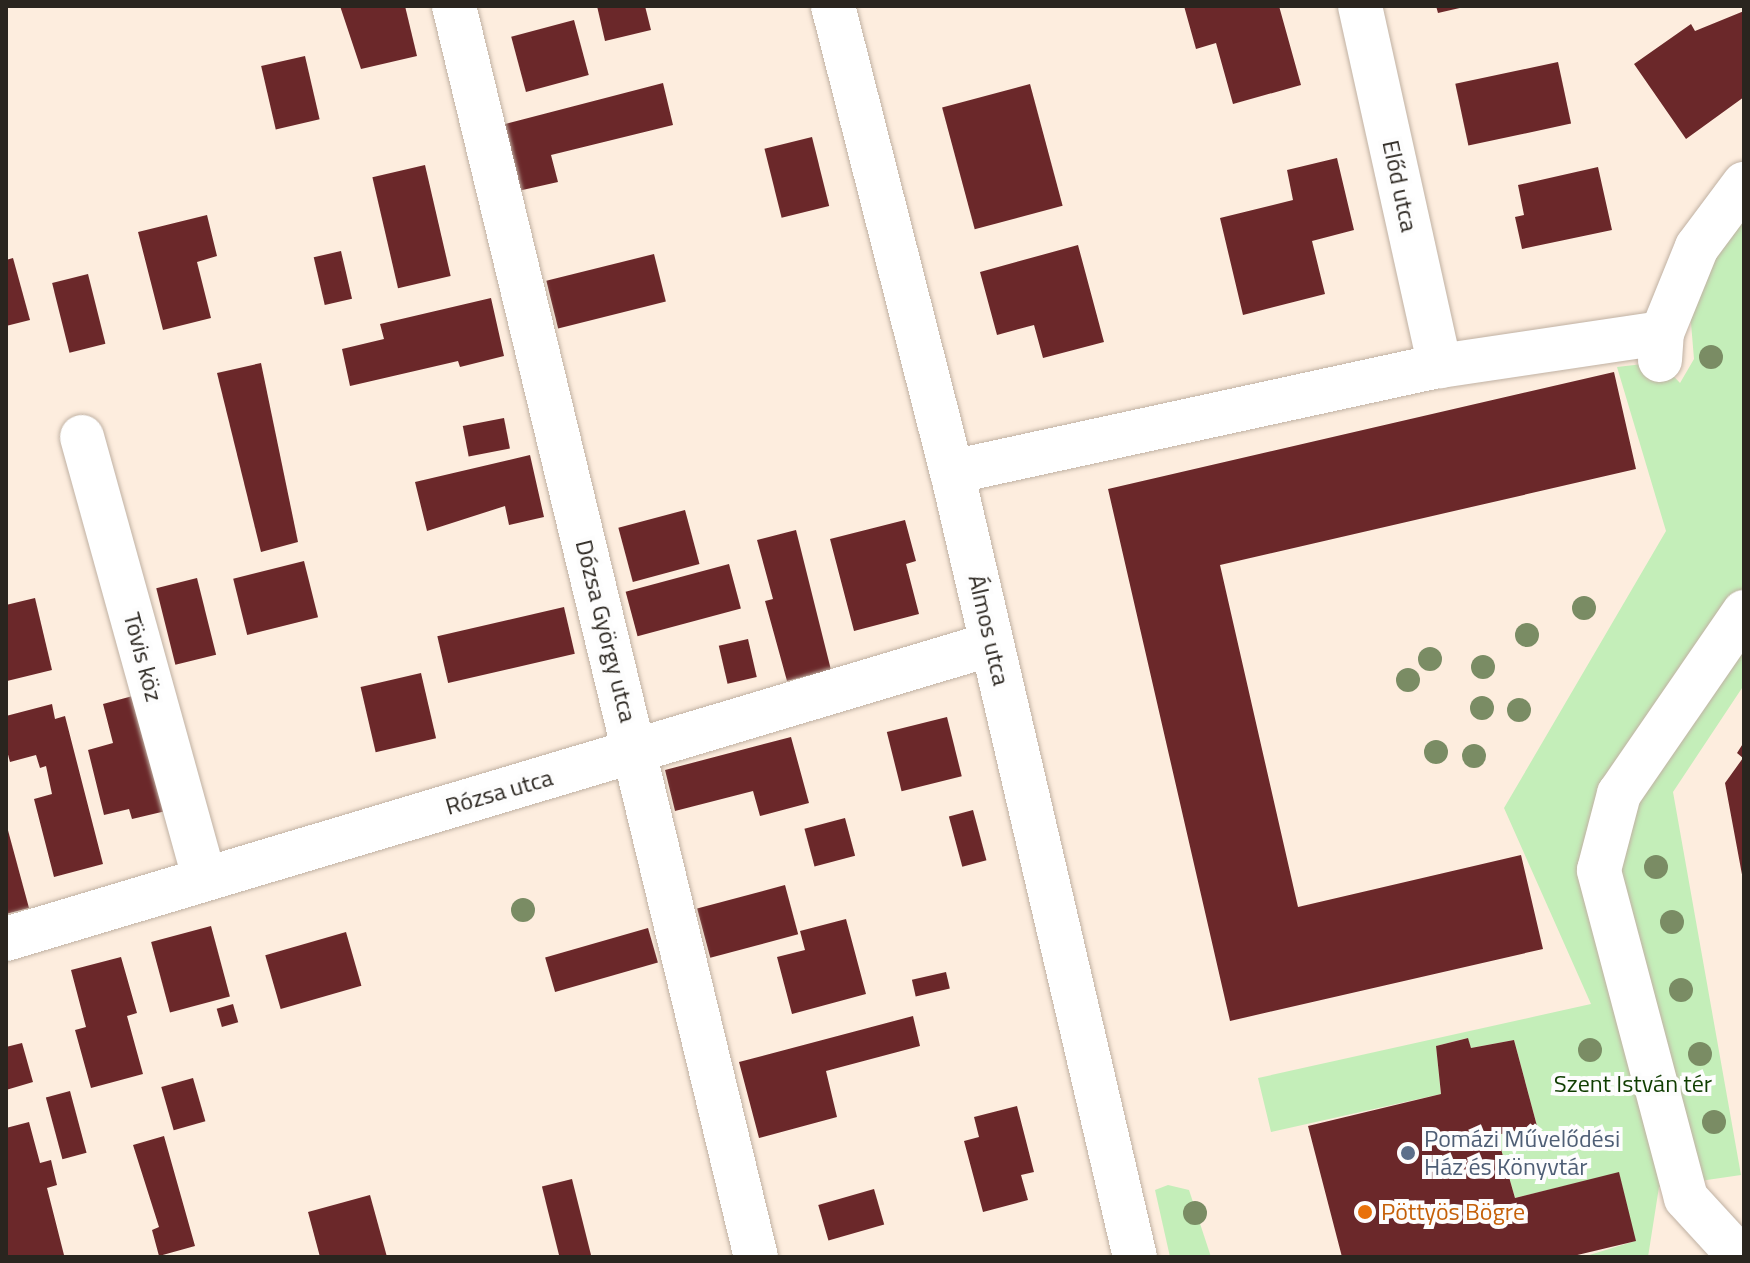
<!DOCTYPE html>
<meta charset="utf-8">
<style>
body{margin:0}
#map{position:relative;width:1750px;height:1263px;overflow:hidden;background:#fdedde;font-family:"Titillium Web",sans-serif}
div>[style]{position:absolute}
.green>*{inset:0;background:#c4eeb9}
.building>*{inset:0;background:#6b282a;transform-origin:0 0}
.roads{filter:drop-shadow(0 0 2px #c0b1a3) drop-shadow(0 0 2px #c0b1a3)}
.minor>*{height:44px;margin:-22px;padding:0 22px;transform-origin:22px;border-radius:22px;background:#fff}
.trees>*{width:24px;height:24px;margin:-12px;border-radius:50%;background:#7a8c64}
.dots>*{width:22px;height:22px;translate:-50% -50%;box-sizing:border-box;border:4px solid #fdfdfd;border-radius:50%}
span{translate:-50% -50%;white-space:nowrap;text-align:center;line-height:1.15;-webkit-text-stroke:8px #fdfdfd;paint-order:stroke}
.street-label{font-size:24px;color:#2a251f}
.park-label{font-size:24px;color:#0f3d00}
.service-label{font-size:24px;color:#4e5e75}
.left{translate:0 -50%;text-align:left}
.food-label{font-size:24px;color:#c56008}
.frame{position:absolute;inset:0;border:8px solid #2a251f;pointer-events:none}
</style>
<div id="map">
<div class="green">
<i style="clip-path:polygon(1744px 213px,1744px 685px,1673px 792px,1741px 1175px,1659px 1187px,1648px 1257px,1583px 1257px,1635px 1241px,1619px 1173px,1515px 1198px,1497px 1135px,1537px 1126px,1514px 1040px,1471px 1048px,1467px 1038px,1436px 1046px,1441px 1094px,1271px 1132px,1258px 1078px,1591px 1004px,1504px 808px,1666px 531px,1617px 367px,1660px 362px,1680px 383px,1694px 359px,1690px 311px,1725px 229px)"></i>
<i style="clip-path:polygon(1168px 1185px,1189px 1190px,1211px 1257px,1170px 1257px,1155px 1190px)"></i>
</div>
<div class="building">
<i style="clip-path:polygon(340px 6px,405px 6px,417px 56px,361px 69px)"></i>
<i style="clip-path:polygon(597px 6px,645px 6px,651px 30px,605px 41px)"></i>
<i style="clip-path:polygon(1184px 6px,1279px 6px,1301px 85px,1233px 104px,1216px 43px,1196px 49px)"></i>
<i style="clip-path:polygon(1436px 6px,1464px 6px,1464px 7px,1438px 13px)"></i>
<i style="clip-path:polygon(1744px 11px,1744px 97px,1686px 139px,1634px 64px,1691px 24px,1695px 31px)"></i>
<i style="left:574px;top:20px;width:57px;height:65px;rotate:75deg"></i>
<i style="left:305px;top:56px;width:65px;height:45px;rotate:77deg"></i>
<i style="left:1558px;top:62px;width:63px;height:105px;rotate:78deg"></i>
<i style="clip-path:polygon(663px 83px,673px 125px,551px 155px,558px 182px,518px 191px,501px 125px)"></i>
<i style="left:1030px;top:84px;width:126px;height:91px;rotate:75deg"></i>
<i style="left:812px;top:137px;width:71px;height:49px;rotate:76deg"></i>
<i style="clip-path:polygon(1337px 158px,1354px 230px,1312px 241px,1325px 294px,1243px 315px,1220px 218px,1293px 200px,1287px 170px)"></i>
<i style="left:425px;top:165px;width:114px;height:54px;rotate:77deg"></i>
<i style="clip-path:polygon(1598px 167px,1612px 230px,1522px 249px,1515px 217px,1524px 215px,1518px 185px)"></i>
<i style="clip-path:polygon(207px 215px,217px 256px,197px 262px,211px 318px,163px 330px,138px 232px)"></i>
<i style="clip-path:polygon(1078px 245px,1104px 342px,1043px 358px,1034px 325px,997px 335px,980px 272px)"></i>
<i style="left:341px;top:251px;width:49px;height:28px;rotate:77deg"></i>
<i style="left:654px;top:254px;width:49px;height:111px;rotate:76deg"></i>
<i style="clip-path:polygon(13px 258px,30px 320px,6px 326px,6px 260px)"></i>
<i style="left:88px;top:274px;width:72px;height:37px;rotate:76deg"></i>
<i style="clip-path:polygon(491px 298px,504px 356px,460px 367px,458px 361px,350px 386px,342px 349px,384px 339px,380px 324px)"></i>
<i style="clip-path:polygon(261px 363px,298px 542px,261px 552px,217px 373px)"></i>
<i style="clip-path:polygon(1614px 372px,1636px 469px,1220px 565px,1298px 907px,1521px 855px,1543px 949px,1230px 1021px,1108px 489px)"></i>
<i style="left:504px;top:418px;width:31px;height:42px;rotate:79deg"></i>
<i style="clip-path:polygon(530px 455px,544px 517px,509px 525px,505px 506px,427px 531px,415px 482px)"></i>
<i style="left:685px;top:510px;width:56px;height:69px;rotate:75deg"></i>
<i style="clip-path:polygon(905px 520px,916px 561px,906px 564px,919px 614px,854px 631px,830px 539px)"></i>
<i style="clip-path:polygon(796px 530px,831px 670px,787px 681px,765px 601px,773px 599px,757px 540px)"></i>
<i style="left:304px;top:561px;width:58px;height:73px;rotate:76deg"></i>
<i style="left:729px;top:564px;width:46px;height:107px;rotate:75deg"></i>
<i style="left:197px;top:578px;width:79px;height:42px;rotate:76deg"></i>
<i style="clip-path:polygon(35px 598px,52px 670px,7px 681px,6px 605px)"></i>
<i style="left:564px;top:607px;width:48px;height:130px;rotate:77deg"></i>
<i style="left:748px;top:639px;width:39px;height:30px;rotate:77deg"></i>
<i style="left:421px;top:673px;width:67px;height:62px;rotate:77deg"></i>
<i style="clip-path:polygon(140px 694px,170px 810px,132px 819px,129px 809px,104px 815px,88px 750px,113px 743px,103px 704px)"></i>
<i style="clip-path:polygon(52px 704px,55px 719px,65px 716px,103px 864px,54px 877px,34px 799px,52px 794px,46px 766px,40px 768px,36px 755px,10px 762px,6px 747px,6px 716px)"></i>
<i style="left:947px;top:717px;width:61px;height:62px;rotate:76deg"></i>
<i style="clip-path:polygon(791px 737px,809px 803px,760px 816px,753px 791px,675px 811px,665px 770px)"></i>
<i style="clip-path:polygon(1744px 742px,1744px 880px,1743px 880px,1725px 783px,1743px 758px,1737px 753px)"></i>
<i style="left:973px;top:810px;width:52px;height:25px;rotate:75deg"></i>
<i style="left:845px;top:818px;width:39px;height:42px;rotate:75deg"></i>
<i style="clip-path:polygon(6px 823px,29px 908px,6px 914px)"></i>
<i style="left:785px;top:885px;width:51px;height:91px;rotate:75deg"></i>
<i style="clip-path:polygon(846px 919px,866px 994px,792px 1014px,777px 957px,805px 950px,800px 931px)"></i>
<i style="left:211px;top:926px;width:73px;height:62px;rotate:75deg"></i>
<i style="left:648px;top:928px;width:36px;height:107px;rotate:74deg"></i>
<i style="left:346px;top:932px;width:56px;height:84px;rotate:74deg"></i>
<i style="clip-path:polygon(121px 957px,137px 1013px,127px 1016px,143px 1074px,91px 1088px,75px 1030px,86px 1027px,71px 970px)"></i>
<i style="left:946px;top:972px;width:17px;height:35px;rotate:77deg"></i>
<i style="left:233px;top:1004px;width:19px;height:17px;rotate:74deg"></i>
<i style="clip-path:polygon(913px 1016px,920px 1046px,826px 1071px,837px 1117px,759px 1138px,739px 1062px)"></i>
<i style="clip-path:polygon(1468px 1038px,1471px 1048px,1514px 1040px,1537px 1126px,1497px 1135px,1515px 1198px,1619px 1172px,1636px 1241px,1569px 1257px,1342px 1257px,1308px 1126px,1441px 1094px,1436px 1046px)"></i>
<i style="clip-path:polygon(22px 1043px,33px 1082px,6px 1090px,6px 1047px)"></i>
<i style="left:193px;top:1078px;width:45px;height:33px;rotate:74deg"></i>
<i style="left:70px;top:1091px;width:64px;height:25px;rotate:75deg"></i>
<i style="clip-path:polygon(1017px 1106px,1034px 1172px,1021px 1175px,1028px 1200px,983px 1212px,964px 1141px,979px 1137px,974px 1117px)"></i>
<i style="clip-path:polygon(29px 1122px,40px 1163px,51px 1160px,57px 1185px,47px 1188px,64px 1255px,54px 1257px,8px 1257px,6px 1249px,6px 1128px)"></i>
<i style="clip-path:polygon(164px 1136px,195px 1246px,159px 1256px,152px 1230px,159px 1227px,133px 1145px)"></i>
<i style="left:572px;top:1179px;width:80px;height:31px;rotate:76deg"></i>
<i style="left:874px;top:1189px;width:37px;height:58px;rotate:74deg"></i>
<i style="clip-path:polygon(370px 1195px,387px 1257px,320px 1257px,308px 1212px)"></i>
</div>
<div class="roads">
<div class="minor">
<i style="left:454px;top:6px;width:1287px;rotate:76.43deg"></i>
<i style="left:833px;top:6px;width:481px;rotate:75.7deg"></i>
<i style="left:952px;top:472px;width:806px;rotate:76.88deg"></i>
<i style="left:1360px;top:6px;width:369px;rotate:77.5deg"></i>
<i style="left:1660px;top:360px;width:27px;rotate:-86deg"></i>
<i style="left:1662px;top:333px;width:93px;rotate:-67.9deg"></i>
<i style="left:1697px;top:247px;width:79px;rotate:-53.3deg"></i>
<i style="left:82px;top:437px;width:457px;rotate:74.5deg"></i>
<i style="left:952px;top:472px;width:499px;rotate:-12.3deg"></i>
<i style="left:1440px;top:366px;width:224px;rotate:-8.5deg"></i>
<i style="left:6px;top:939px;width:1029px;rotate:-16.66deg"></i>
<i style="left:1740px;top:1257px;width:80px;rotate:-132.5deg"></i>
<i style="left:1686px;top:1198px;width:339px;rotate:-104.9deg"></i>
<i style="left:1599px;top:870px;width:79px;rotate:-75.3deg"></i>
<i style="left:1619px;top:794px;width:221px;rotate:-55.5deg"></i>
</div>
</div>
<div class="trees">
<i style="left:1711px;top:357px"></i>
<i style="left:1584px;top:608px"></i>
<i style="left:1527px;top:635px"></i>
<i style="left:1430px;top:659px"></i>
<i style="left:1483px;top:667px"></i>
<i style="left:1408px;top:680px"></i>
<i style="left:1482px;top:708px"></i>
<i style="left:1519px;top:710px"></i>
<i style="left:1436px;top:752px"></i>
<i style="left:1474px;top:756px"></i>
<i style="left:1656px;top:867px"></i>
<i style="left:523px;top:910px"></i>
<i style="left:1672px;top:922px"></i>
<i style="left:1681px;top:990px"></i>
<i style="left:1590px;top:1050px"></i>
<i style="left:1700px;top:1054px"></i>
<i style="left:1714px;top:1122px"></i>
<i style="left:1195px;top:1213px"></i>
</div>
<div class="dots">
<i style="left:1408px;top:1153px;background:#5c6f8a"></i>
<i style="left:1365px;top:1212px;background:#e8710a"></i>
</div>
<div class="street-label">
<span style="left:1400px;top:186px;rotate:78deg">Előd utca</span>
<span style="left:989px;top:630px;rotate:77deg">Álmos utca</span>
<span style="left:606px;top:631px;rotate:76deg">Dózsa György utca</span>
<span style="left:143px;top:657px;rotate:75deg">Tövis köz</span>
<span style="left:499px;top:792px;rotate:-16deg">Rózsa utca</span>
</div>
<div class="park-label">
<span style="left:1633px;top:1084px">Szent István tér</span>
</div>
<div class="service-label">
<span class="left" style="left:1424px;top:1153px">Pomázi Művelődési<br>Ház és Könyvtár</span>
</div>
<div class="food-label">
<span class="left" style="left:1381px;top:1212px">Pöttyös Bögre</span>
</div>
<div class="frame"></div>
</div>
